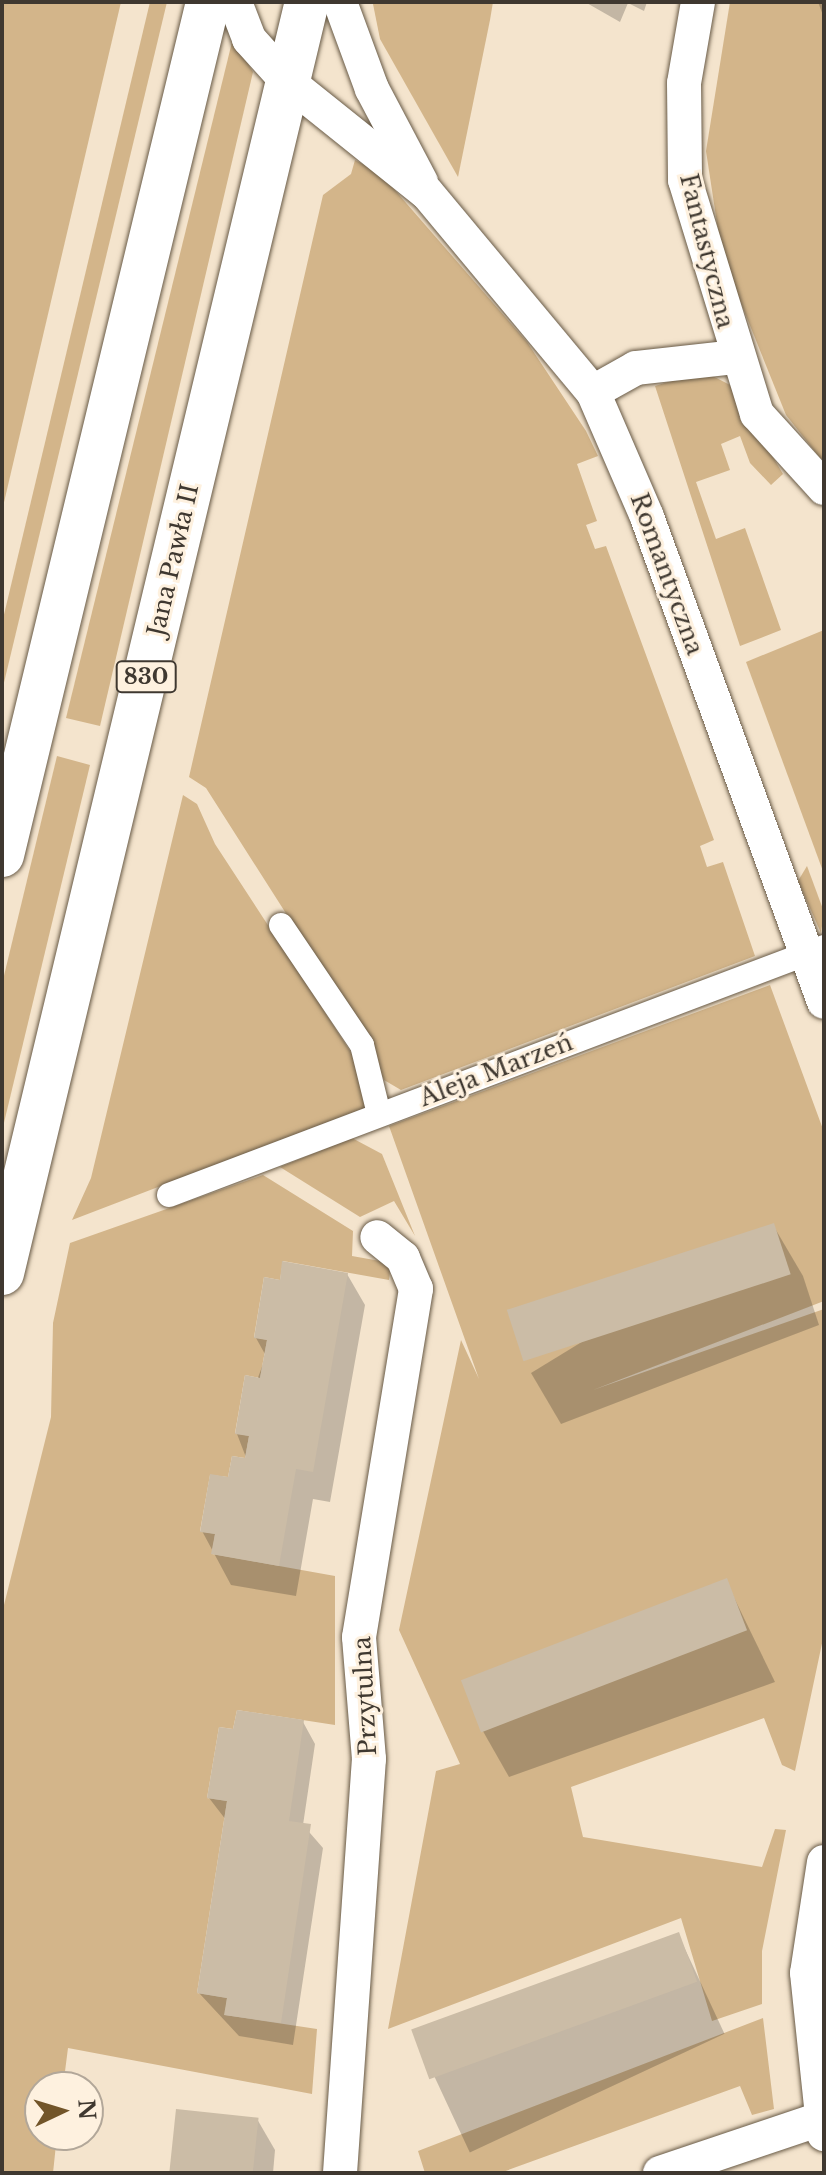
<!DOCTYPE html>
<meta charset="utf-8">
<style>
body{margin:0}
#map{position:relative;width:826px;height:2175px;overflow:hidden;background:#f4e4cd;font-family:"Libre Baskerville",serif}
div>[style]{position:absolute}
.green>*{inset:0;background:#d3b58a}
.shadow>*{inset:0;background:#0003;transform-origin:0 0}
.building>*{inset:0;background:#cbbca6;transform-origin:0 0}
.roads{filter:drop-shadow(0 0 2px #685a46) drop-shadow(0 0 2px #685a46)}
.pedestrian>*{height:24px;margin:-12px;padding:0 12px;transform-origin:12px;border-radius:12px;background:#fff}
.minor>*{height:34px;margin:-17px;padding:0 17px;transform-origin:17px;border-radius:17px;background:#fff}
.primary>*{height:44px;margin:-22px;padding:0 22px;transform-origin:22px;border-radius:22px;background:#fff}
span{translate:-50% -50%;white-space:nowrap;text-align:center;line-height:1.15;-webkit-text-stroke:6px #fef1df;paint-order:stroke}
.shield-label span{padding:2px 6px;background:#fef1df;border:2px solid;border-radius:6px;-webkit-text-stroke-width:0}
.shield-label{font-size:22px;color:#3f3830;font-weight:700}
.street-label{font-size:24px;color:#3f3830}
.frame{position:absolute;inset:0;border:4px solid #3f3830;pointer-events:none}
.north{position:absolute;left:24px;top:2071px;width:80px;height:80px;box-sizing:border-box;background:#fef1df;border:2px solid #b2a799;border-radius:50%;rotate:86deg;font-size:22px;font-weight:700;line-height:32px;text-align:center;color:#3f3830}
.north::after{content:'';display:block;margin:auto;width:28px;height:36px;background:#725529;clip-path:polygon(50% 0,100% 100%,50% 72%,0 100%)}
</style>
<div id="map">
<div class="green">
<i style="clip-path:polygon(2px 2px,121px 2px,2px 511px)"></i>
<i style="clip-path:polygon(150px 2px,167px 2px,2px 691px,2px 623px)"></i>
<i style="clip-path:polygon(493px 2px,490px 20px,458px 177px,380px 39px,373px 4px)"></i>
<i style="clip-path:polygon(730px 2px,824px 2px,824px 463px,786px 415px,722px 256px,706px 151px)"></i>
<i style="clip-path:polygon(233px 38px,253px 72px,100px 726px,66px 718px)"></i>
<i style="clip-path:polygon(355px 160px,380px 173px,527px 342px,586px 431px,598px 456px,577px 464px,597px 521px,586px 525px,595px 549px,606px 546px,714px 840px,700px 846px,707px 867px,723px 862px,755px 956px,401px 1090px,384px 1080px,366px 1039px,206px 788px,189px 777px,323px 195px,351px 174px)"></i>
<i style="clip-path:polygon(703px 371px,730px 385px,783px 474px,771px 485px,750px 463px,740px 436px,721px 444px,730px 470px,696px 482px,716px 539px,745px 528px,781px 630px,740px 646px,655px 386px)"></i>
<i style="clip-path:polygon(824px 630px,824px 874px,746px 662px)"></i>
<i style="clip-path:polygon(57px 756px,90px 765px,2px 1131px,2px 984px)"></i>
<i style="clip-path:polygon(183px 795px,197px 804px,215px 844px,352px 1054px,367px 1107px,72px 1220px,91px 1178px)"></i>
<i style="clip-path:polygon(807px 866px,824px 912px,821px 933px,798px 881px)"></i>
<i style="clip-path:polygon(770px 985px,824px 1132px,824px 1301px,593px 1390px,824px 1309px,824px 1634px,795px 1771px,782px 1765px,764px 1718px,571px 1787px,583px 1837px,762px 1867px,775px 1829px,786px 1830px,762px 1951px,762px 2004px,712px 2021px,681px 1918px,388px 2029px,436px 1771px,460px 1764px,399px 1630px,461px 1340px,479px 1379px,389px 1126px)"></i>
<i style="clip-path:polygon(352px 1138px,382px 1154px,415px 1236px,394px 1201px,360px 1217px,280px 1167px)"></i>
<i style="clip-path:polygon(263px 1175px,353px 1231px,352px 1256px,391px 1263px,389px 1280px,283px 1261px,280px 1280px,264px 1277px,254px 1337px,267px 1340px,260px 1378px,245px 1375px,235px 1433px,249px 1436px,245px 1458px,232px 1456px,228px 1477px,210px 1475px,200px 1531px,215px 1534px,212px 1554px,335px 1576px,335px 1725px,237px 1710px,233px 1729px,219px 1727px,207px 1798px,227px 1801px,197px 1993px,227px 1998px,225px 2015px,317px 2029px,312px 2094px,68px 2048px,63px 2087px,40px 2087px,40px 2135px,57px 2135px,53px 2173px,2px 2173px,2px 1613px,51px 1417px,53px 1323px,70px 1243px)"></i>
<i style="clip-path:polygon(763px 2018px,774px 2109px,752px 2115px,740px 2086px,500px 2173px,425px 2173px,418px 2151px)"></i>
</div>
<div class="shadow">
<i style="clip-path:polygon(585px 2px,647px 2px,644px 11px,628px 3px,620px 22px)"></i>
<i style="clip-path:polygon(818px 2px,824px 2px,824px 18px)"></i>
<i style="clip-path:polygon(773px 1225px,803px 1276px,819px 1325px,561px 1424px,531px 1373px)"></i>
<i style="clip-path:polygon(347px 1274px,365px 1305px,330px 1502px,313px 1499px,296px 1596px,231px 1585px,202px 1531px,247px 1460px,237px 1434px,266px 1356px,256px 1338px,281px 1282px)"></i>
<i style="clip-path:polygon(726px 1581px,775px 1682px,509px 1777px,480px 1726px)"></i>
<i style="clip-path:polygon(303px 1722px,315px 1744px,303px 1825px,323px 1848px,293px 2045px,239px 2036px,199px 1993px,226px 1820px,209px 1798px,235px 1732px)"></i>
<i style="left:678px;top:1934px;width:110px;height:281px;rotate:65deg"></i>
<i style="clip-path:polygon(257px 2119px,275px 2150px,273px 2173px,172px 2173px)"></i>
</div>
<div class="building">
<i style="left:774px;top:1223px;width:54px;height:281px;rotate:72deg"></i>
<i style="clip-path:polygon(282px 1261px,348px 1273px,313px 1472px,296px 1469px,279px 1566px,211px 1554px,215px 1534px,200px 1532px,210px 1474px,228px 1477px,232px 1456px,245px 1458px,249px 1436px,235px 1434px,245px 1375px,260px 1378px,267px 1340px,254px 1338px,264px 1277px,280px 1280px)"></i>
<i style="left:727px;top:1578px;width:56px;height:285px;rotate:69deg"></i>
<i style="clip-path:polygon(237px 1710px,304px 1720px,289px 1821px,311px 1824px,281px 2023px,224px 2015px,227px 1998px,197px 1993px,227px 1801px,207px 1798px,219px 1727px,233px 1729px)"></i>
<i style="left:679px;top:1932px;width:53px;height:285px;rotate:70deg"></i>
<i style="left:176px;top:2109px;width:83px;height:64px;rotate:6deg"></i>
</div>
<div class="roads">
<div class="pedestrian">
<i style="left:281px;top:925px;width:145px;rotate:56deg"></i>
<i style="left:362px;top:1045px;width:71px;rotate:76.2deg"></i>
<i style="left:169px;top:1195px;width:700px;rotate:-20.74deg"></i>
</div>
<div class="minor">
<i style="left:235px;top:2px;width:40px;rotate:69deg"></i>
<i style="left:249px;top:39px;width:57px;rotate:47.9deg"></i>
<i style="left:287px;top:81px;width:179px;rotate:38.7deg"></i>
<i style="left:427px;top:193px;width:259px;rotate:50.2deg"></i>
<i style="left:593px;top:392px;width:136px;rotate:66.6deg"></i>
<i style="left:647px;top:517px;width:516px;rotate:69.95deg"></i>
<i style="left:340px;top:2px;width:93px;rotate:69.8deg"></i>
<i style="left:372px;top:89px;width:105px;rotate:62.2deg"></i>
<i style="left:698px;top:2px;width:82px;rotate:99.8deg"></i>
<i style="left:684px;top:83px;width:97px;rotate:89.4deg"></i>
<i style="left:685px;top:180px;width:245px;rotate:72.9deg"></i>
<i style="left:757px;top:414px;width:100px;rotate:47.8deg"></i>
<i style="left:593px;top:392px;width:49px;rotate:-29.2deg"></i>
<i style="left:636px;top:368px;width:100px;rotate:-6.3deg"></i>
<i style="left:824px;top:1862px;width:112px;rotate:98.7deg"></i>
<i style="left:807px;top:1973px;width:162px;rotate:84deg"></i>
<i style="left:340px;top:2173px;width:415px;rotate:-86deg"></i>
<i style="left:369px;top:1759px;width:122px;rotate:-94.7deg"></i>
<i style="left:359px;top:1637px;width:353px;rotate:-80.7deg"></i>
<i style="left:416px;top:1289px;width:34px;rotate:-113deg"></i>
<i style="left:403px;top:1258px;width:33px;rotate:-141deg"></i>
<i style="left:660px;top:2173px;width:169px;rotate:-18.6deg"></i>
</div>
<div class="primary">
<i style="left:2px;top:855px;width:878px;rotate:-76.42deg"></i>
<i style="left:2px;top:1273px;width:1307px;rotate:-76.51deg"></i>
</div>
</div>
<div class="shield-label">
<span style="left:146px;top:677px">830</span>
</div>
<div class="street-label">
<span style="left:707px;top:251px;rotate:76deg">Fantastyczna</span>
<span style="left:173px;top:560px;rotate:-77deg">Jana Pawła II</span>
<span style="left:667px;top:574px;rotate:70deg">Romantyczna</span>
<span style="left:496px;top:1070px;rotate:-21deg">Aleja Marzeń</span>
<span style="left:365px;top:1696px;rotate:-93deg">Przytulna</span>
</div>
<div class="frame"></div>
<div class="north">N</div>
</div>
